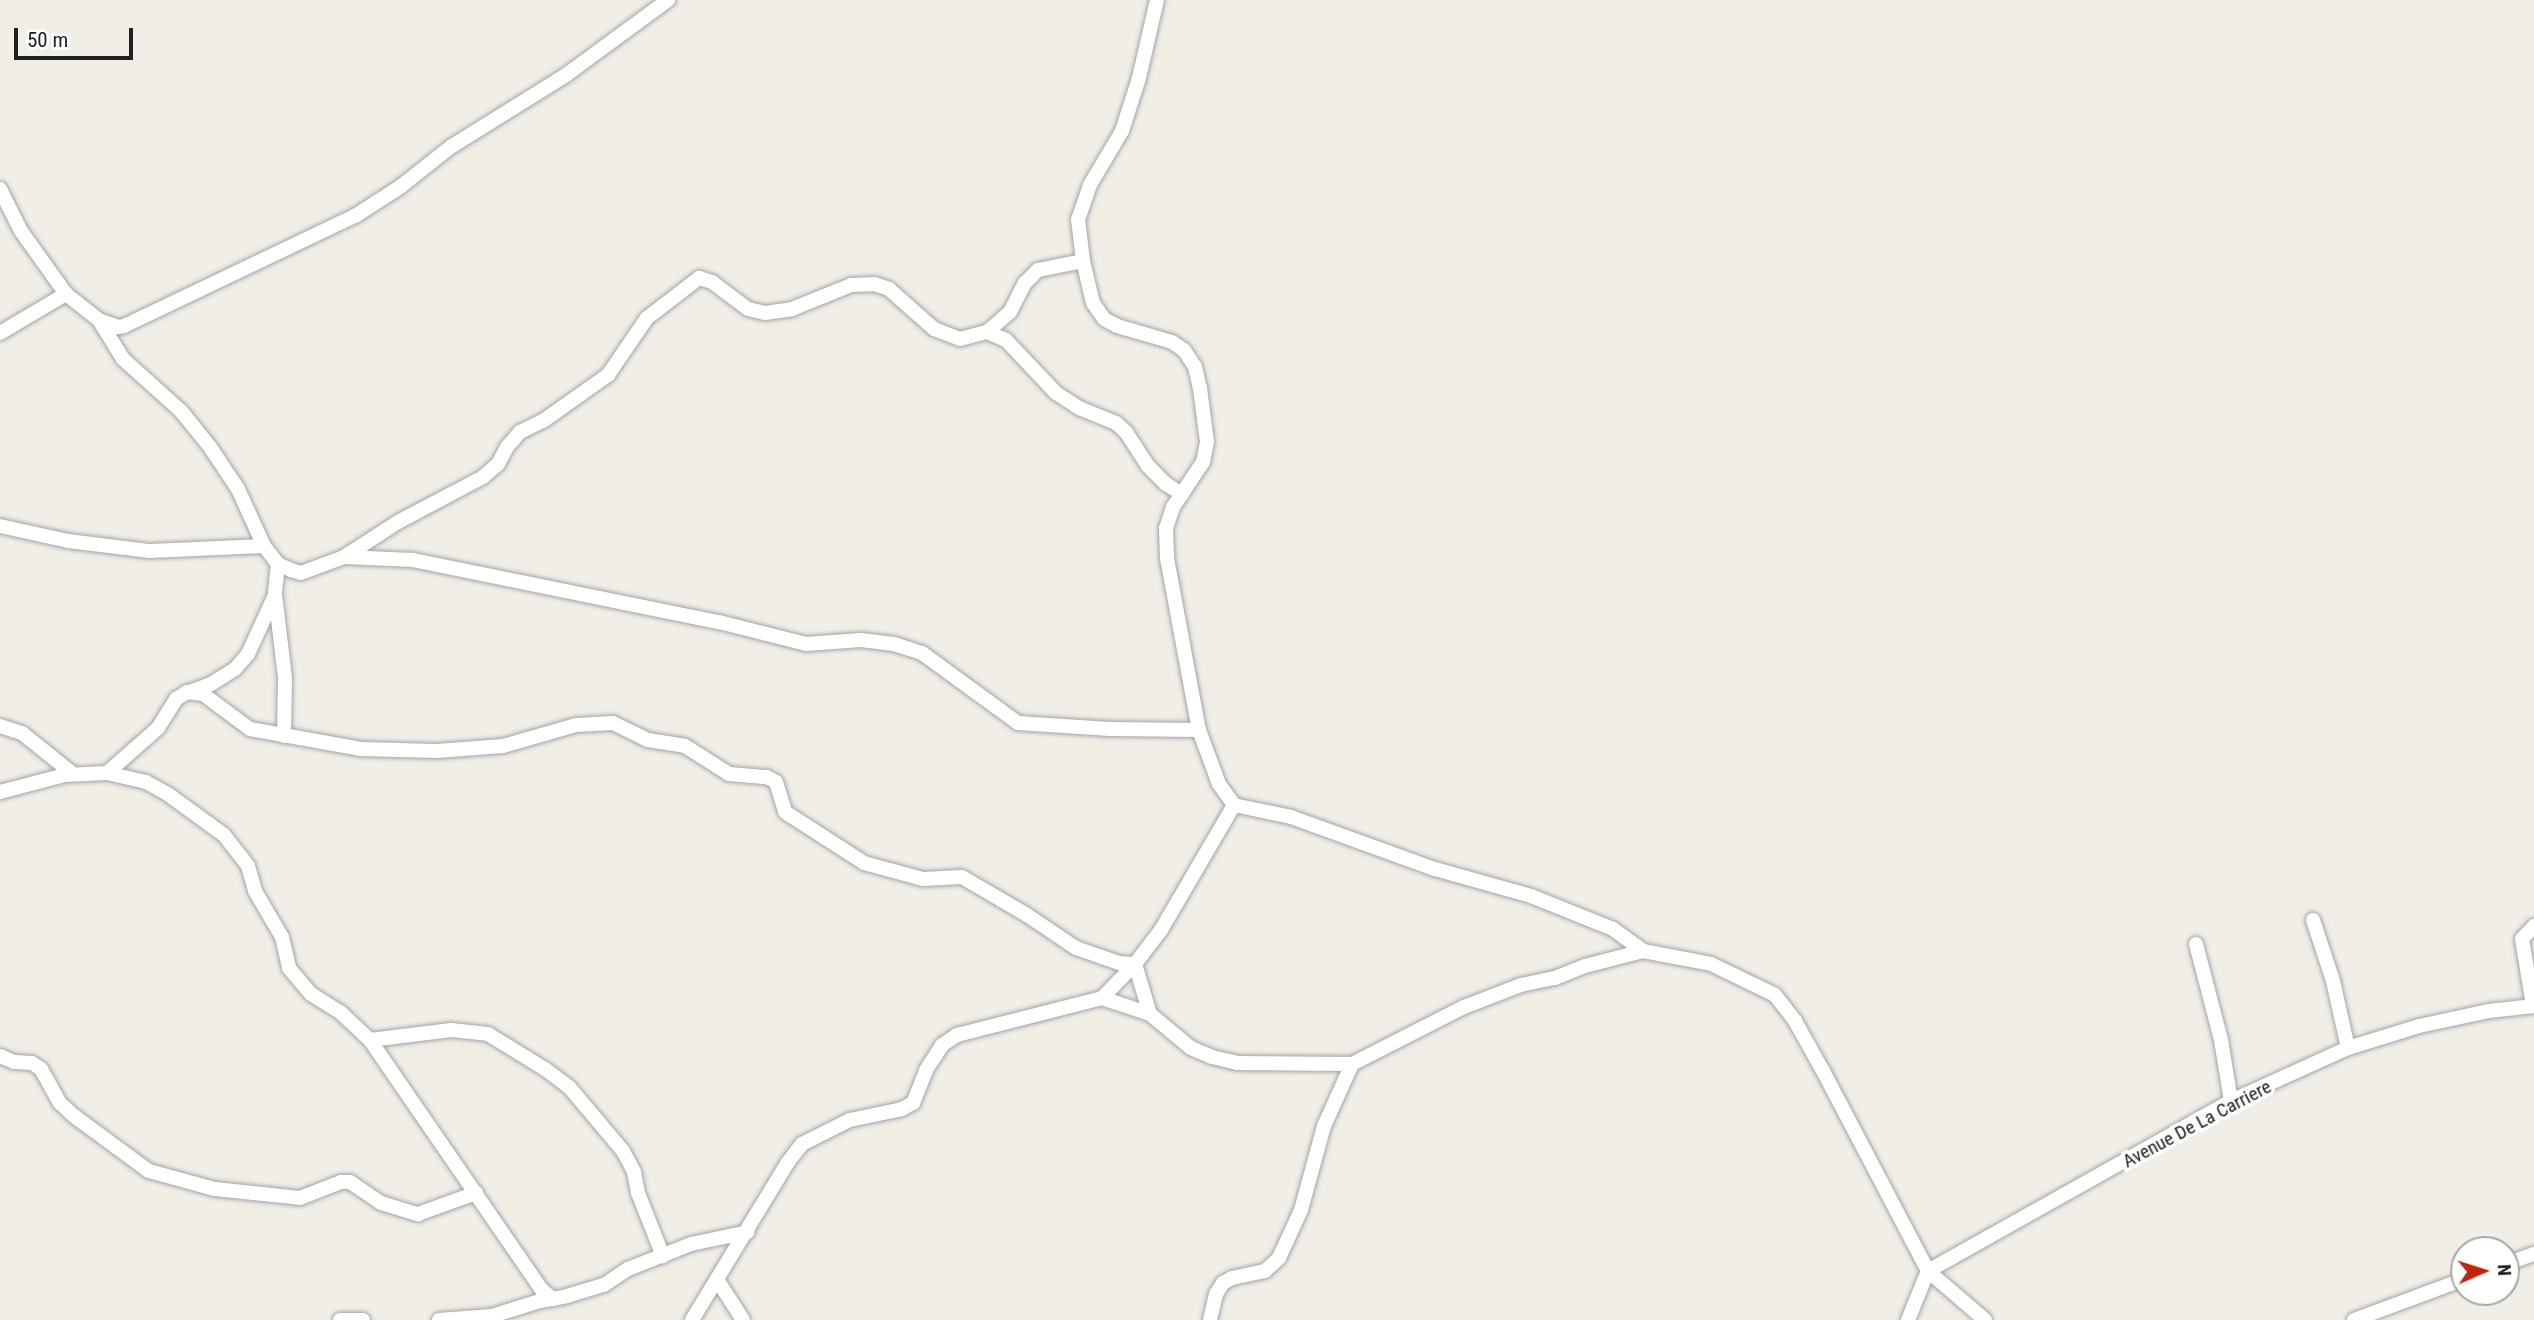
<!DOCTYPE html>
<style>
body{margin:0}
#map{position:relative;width:2534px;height:1320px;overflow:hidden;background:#f0eee7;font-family:"Roboto Condensed",sans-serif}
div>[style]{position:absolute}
.roads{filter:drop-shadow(0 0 2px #a4a4a4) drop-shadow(0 0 2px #a4a4a4)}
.minor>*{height:14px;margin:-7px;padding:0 7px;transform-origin:7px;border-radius:7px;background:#fff}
span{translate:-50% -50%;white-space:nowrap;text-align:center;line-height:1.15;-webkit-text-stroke:7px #fff;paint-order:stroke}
.street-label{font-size:19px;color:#202020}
.north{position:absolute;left:2450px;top:1236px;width:70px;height:70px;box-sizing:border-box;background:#fff;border:2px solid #a6a6a6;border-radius:50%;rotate:87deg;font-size:19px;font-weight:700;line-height:28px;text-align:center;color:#202020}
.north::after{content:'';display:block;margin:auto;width:24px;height:32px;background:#c0250f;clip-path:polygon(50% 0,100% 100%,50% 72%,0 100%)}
.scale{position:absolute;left:14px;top:28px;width:119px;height:32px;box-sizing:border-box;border:4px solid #202020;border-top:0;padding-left:9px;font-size:21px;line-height:24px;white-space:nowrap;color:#202020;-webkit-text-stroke:5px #fff;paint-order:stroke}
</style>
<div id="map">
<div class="roads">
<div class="minor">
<i style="left:1157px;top:0;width:80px;rotate:103deg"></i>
<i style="left:1139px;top:78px;width:56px;rotate:107.8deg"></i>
<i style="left:1122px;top:131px;width:63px;rotate:120.7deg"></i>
<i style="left:1090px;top:185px;width:36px;rotate:109deg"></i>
<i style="left:1078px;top:219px;width:42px;rotate:83.2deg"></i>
<i style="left:1083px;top:261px;width:43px;rotate:76.6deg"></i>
<i style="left:1093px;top:303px;width:19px;rotate:55deg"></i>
<i style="left:1104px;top:319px;width:15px;rotate:28deg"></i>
<i style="left:1117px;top:326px;width:57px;rotate:16.2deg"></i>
<i style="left:1172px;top:342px;width:14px;rotate:34deg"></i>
<i style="left:1184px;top:350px;width:20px;rotate:57deg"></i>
<i style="left:1195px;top:367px;width:22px;rotate:77deg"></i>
<i style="left:1200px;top:388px;width:54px;rotate:82.6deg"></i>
<i style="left:1207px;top:442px;width:20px;rotate:101deg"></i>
<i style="left:1203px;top:462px;width:54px;rotate:123.7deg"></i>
<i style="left:1173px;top:507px;width:22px;rotate:108deg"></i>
<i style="left:1166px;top:528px;width:30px;rotate:88deg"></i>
<i style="left:1167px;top:558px;width:175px;rotate:79.5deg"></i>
<i style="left:1199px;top:730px;width:58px;rotate:69.7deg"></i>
<i style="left:1219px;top:784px;width:26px;rotate:54deg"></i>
<i style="left:1234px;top:805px;width:58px;rotate:11.9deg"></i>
<i style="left:1291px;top:817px;width:153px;rotate:19.9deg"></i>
<i style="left:1435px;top:869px;width:100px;rotate:15.7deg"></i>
<i style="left:1531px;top:896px;width:88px;rotate:21.9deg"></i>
<i style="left:1613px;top:929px;width:37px;rotate:36deg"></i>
<i style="left:0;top:189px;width:47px;rotate:63.4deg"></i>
<i style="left:21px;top:231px;width:77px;rotate:54.5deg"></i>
<i style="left:99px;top:320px;width:46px;rotate:58.4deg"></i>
<i style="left:123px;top:359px;width:78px;rotate:41.9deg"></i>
<i style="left:181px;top:411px;width:46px;rotate:51.1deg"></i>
<i style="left:210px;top:447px;width:50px;rotate:56.3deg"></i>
<i style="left:238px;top:489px;width:63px;rotate:65.5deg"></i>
<i style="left:264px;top:546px;width:23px;rotate:52deg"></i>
<i style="left:278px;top:564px;width:14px;rotate:25deg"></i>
<i style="left:291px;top:570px;width:10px;rotate:17deg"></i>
<i style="left:301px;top:573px;width:46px;rotate:-20.4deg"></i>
<i style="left:344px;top:557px;width:69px;rotate:2.5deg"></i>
<i style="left:413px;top:560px;width:312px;rotate:11.5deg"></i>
<i style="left:719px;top:622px;width:90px;rotate:14.2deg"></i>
<i style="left:806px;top:644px;width:55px;rotate:-4.2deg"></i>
<i style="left:861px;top:640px;width:33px;rotate:7deg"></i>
<i style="left:894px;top:644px;width:29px;rotate:18deg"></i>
<i style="left:922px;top:653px;width:119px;rotate:36.1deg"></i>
<i style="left:1018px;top:723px;width:92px;rotate:3.7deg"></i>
<i style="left:1110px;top:729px;width:89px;rotate:0.6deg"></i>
<i style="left:987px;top:332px;width:21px;rotate:23deg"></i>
<i style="left:1006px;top:340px;width:73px;rotate:46.7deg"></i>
<i style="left:1056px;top:393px;width:27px;rotate:33deg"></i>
<i style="left:1079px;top:408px;width:40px;rotate:22deg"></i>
<i style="left:1116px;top:423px;width:13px;rotate:42deg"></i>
<i style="left:1126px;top:432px;width:40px;rotate:57.1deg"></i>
<i style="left:1148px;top:466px;width:25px;rotate:45deg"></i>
<i style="left:1166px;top:484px;width:19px;rotate:32deg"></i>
<i style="left:0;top:333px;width:77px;rotate:-30.6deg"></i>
<i style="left:66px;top:294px;width:42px;rotate:38.2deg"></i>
<i style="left:99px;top:320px;width:20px;rotate:20deg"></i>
<i style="left:118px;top:327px;width:6px;rotate:-9deg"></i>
<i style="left:124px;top:326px;width:256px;rotate:-25.5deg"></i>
<i style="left:355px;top:216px;width:54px;rotate:-32.8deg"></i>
<i style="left:400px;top:187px;width:66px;rotate:-38.3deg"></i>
<i style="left:452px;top:146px;width:134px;rotate:-31.9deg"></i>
<i style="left:566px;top:75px;width:127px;rotate:-36.3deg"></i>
<i style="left:0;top:526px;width:70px;rotate:12.4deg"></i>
<i style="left:68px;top:541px;width:83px;rotate:7deg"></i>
<i style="left:150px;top:551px;width:114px;rotate:-2.5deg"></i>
<i style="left:344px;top:557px;width:64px;rotate:-32.9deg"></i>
<i style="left:398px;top:522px;width:96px;rotate:-27.9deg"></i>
<i style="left:483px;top:477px;width:20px;rotate:-41deg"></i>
<i style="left:498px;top:464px;width:19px;rotate:-62deg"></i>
<i style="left:507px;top:447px;width:20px;rotate:-49deg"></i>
<i style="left:520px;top:432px;width:25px;rotate:-26deg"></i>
<i style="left:543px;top:421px;width:80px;rotate:-35.3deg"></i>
<i style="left:608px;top:375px;width:69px;rotate:-55.6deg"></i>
<i style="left:647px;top:318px;width:66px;rotate:-37.6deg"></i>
<i style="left:699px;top:278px;width:14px;rotate:17deg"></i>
<i style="left:712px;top:282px;width:45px;rotate:36.9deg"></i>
<i style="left:748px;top:309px;width:17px;rotate:13deg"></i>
<i style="left:765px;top:313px;width:27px;rotate:-8deg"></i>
<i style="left:792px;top:309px;width:64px;rotate:-22.1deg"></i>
<i style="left:851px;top:285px;width:23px;rotate:-2deg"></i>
<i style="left:874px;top:284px;width:16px;rotate:18deg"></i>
<i style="left:889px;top:289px;width:60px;rotate:41.6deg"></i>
<i style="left:934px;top:329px;width:28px;rotate:21deg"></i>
<i style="left:960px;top:339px;width:28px;rotate:-15deg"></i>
<i style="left:987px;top:332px;width:30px;rotate:-41deg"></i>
<i style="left:1010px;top:312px;width:33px;rotate:-63deg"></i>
<i style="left:1025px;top:283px;width:18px;rotate:-45deg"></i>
<i style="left:1038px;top:270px;width:46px;rotate:-11.3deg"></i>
<i style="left:278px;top:564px;width:30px;rotate:96deg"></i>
<i style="left:275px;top:594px;width:85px;rotate:83.2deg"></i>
<i style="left:285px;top:678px;width:58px;rotate:91deg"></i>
<i style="left:192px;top:691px;width:20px;rotate:-20deg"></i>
<i style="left:211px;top:684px;width:28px;rotate:-32deg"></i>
<i style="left:235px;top:669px;width:20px;rotate:-49deg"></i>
<i style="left:248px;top:654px;width:65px;rotate:-65.4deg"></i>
<i style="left:0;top:726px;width:23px;rotate:18deg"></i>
<i style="left:22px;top:733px;width:65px;rotate:38.8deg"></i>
<i style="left:107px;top:773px;width:40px;rotate:13deg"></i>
<i style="left:146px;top:782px;width:26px;rotate:29deg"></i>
<i style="left:169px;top:795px;width:68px;rotate:36deg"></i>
<i style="left:224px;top:835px;width:39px;rotate:52deg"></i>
<i style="left:248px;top:866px;width:26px;rotate:74deg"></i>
<i style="left:255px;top:891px;width:53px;rotate:59.6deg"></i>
<i style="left:282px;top:937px;width:32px;rotate:77deg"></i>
<i style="left:289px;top:968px;width:34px;rotate:50deg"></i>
<i style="left:311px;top:994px;width:36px;rotate:32deg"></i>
<i style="left:341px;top:1013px;width:40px;rotate:43deg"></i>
<i style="left:370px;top:1040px;width:302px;rotate:55.5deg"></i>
<i style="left:541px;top:1289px;width:16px;rotate:40deg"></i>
<i style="left:0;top:792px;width:67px;rotate:-14.7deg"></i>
<i style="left:65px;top:775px;width:42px;rotate:-2.7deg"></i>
<i style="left:107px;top:773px;width:68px;rotate:-41.4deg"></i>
<i style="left:158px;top:728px;width:34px;rotate:-58deg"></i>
<i style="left:176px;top:699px;width:13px;rotate:-32deg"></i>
<i style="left:187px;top:692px;width:16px;rotate:7deg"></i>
<i style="left:203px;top:694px;width:59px;rotate:36.7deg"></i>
<i style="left:250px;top:729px;width:113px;rotate:10.2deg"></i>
<i style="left:361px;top:749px;width:76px;rotate:1.5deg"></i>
<i style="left:437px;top:751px;width:66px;rotate:-4.3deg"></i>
<i style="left:503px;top:746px;width:76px;rotate:-16deg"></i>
<i style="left:576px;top:725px;width:37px;rotate:-3deg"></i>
<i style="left:613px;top:723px;width:39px;rotate:26deg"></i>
<i style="left:648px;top:740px;width:37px;rotate:9deg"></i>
<i style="left:685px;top:746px;width:52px;rotate:32.5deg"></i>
<i style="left:729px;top:774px;width:38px;rotate:5deg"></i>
<i style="left:767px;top:777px;width:10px;rotate:29deg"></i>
<i style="left:776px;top:782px;width:31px;rotate:73deg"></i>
<i style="left:785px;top:812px;width:94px;rotate:32.8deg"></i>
<i style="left:864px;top:863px;width:61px;rotate:15.2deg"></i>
<i style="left:923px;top:879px;width:39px;rotate:-3deg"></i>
<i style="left:962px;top:877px;width:75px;rotate:30.3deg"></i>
<i style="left:1027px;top:915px;width:59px;rotate:34deg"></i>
<i style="left:1076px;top:948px;width:46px;rotate:19.2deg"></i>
<i style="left:1119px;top:963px;width:16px;rotate:4deg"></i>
<i style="left:1135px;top:964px;width:52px;rotate:73.3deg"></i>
<i style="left:2313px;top:920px;width:64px;rotate:71.8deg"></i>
<i style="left:2333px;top:981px;width:69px;rotate:77.4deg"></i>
<i style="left:2196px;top:944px;width:99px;rotate:75.4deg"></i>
<i style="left:2221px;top:1040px;width:62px;rotate:80.7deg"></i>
<i style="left:1102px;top:998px;width:47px;rotate:-45.9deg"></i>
<i style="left:1135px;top:964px;width:43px;rotate:-52.6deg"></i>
<i style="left:1161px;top:930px;width:145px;rotate:-59.7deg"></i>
<i style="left:2533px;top:1006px;width:68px;rotate:-99.3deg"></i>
<i style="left:2522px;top:939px;width:18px;rotate:-47deg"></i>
<i style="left:370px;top:1040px;width:82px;rotate:-7deg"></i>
<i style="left:451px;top:1030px;width:37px;rotate:6deg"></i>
<i style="left:488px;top:1034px;width:67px;rotate:31.6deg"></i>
<i style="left:545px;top:1069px;width:31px;rotate:37deg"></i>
<i style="left:570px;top:1088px;width:82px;rotate:49.9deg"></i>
<i style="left:623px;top:1151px;width:24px;rotate:62deg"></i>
<i style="left:634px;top:1172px;width:21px;rotate:79deg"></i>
<i style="left:638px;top:1193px;width:68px;rotate:68.4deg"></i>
<i style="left:0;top:1056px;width:15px;rotate:23deg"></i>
<i style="left:14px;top:1062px;width:18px;rotate:3deg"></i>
<i style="left:32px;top:1063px;width:11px;rotate:34deg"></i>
<i style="left:41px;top:1069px;width:39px;rotate:61deg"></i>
<i style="left:60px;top:1103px;width:19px;rotate:43deg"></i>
<i style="left:74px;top:1116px;width:93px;rotate:36.3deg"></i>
<i style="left:149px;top:1171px;width:68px;rotate:15.3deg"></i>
<i style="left:215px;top:1189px;width:85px;rotate:6deg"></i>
<i style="left:300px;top:1198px;width:44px;rotate:-21.3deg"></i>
<i style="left:341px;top:1182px;width:9px"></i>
<i style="left:350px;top:1182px;width:37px;rotate:34deg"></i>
<i style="left:381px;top:1203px;width:39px;rotate:17deg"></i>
<i style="left:418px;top:1214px;width:62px;rotate:-19.9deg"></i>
<i style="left:2506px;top:1264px;width:30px;rotate:-20deg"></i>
<i style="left:718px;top:1281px;width:46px;rotate:57.3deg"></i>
<i style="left:340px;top:1320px;width:23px"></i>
<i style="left:439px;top:1320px;width:53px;rotate:-4.3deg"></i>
<i style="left:492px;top:1316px;width:50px;rotate:-17.4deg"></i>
<i style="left:540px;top:1301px;width:27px;rotate:-10deg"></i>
<i style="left:567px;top:1296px;width:39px;rotate:-17deg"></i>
<i style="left:604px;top:1285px;width:29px;rotate:-34deg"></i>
<i style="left:628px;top:1269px;width:68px;rotate:-21.6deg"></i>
<i style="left:691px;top:1244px;width:58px;rotate:-11.9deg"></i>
<i style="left:692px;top:1320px;width:185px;rotate:-58.7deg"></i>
<i style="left:788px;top:1162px;width:23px;rotate:-52deg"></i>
<i style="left:802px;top:1144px;width:54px;rotate:-26.6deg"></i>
<i style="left:850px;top:1120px;width:53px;rotate:-11.9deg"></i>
<i style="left:902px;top:1109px;width:13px;rotate:-29deg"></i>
<i style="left:913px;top:1103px;width:35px;rotate:-68deg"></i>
<i style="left:926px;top:1070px;width:30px;rotate:-57deg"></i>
<i style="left:942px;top:1045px;width:18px;rotate:-34deg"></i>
<i style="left:957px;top:1035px;width:150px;rotate:-14.3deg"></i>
<i style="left:1102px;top:998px;width:51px;rotate:18.4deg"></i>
<i style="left:1150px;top:1014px;width:53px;rotate:39.7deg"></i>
<i style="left:1191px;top:1048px;width:23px;rotate:23deg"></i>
<i style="left:1212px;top:1057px;width:26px;rotate:13deg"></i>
<i style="left:1237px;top:1063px;width:115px;rotate:0.5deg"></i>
<i style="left:1210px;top:1320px;width:27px;rotate:-77deg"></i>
<i style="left:1216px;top:1294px;width:13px;rotate:-58deg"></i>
<i style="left:1223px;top:1283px;width:10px;rotate:-29deg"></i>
<i style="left:1232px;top:1278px;width:34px;rotate:-12deg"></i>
<i style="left:1265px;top:1271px;width:19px;rotate:-43deg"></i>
<i style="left:1279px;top:1258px;width:53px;rotate:-65.4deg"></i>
<i style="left:1301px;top:1210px;width:87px;rotate:-74.7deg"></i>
<i style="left:1324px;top:1126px;width:68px;rotate:-65.7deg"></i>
<i style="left:1352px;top:1064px;width:126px;rotate:-27deg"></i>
<i style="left:1464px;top:1007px;width:61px;rotate:-21.1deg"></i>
<i style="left:1521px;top:985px;width:35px;rotate:-12deg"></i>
<i style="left:1555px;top:978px;width:32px;rotate:-22deg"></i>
<i style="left:1585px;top:966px;width:60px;rotate:-14.5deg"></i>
<i style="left:1643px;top:951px;width:69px;rotate:10.8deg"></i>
<i style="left:1711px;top:964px;width:71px;rotate:25.8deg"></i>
<i style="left:1775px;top:995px;width:33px;rotate:52deg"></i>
<i style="left:1795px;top:1021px;width:57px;rotate:60.8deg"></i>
<i style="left:1823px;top:1071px;width:226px;rotate:62.3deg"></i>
<i style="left:1928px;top:1271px;width:75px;rotate:40.7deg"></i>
<i style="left:1908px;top:1320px;width:53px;rotate:-67.8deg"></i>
<i style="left:1928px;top:1271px;width:347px;rotate:-29.3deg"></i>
<i style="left:2231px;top:1101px;width:128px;rotate:-24.4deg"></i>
<i style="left:2348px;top:1048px;width:74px;rotate:-17.2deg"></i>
<i style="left:2419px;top:1026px;width:72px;rotate:-12.1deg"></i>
<i style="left:2489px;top:1011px;width:45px;rotate:-6.3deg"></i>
<i style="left:2354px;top:1320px;width:117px;rotate:-20.4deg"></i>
</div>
</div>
<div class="street-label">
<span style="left:2197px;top:1124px;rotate:-28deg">Avenue De La Carriere</span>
</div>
<div class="north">N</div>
<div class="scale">50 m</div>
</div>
